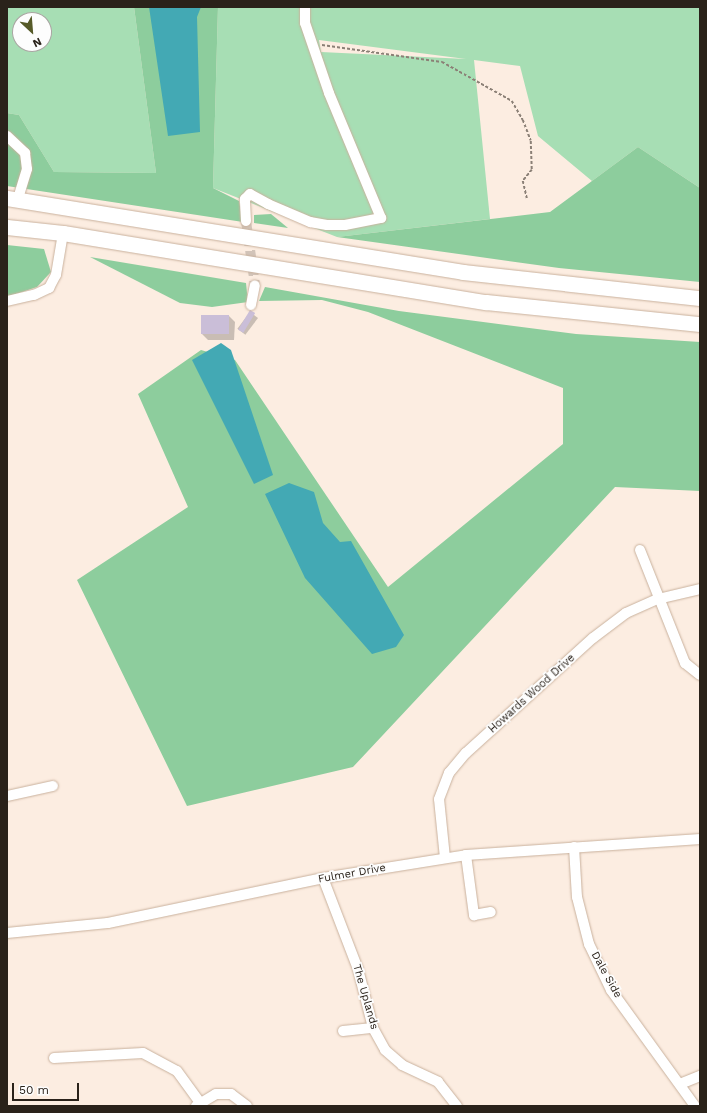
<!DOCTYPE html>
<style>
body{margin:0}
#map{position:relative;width:707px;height:1113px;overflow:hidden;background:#fcede1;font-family:"Work Sans",sans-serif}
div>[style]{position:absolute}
.green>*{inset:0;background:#a7deb4}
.forest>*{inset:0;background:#8dcd9d}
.water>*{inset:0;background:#43a9b4}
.shadow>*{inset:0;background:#0003;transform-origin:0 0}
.building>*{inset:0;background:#cabed8;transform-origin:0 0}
.minor-tunnel>*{height:10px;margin-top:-5px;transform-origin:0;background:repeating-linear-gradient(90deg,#d2c4b9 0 10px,transparent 0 15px)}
.path>*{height:1.5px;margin-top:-0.75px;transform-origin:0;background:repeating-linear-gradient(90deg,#8b8076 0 3px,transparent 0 5px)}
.roads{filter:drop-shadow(0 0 1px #c9b19d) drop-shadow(0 0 1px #c9b19d)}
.minor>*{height:10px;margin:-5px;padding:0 5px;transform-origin:5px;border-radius:5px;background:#fff}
.highway>*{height:15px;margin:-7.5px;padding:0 7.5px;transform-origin:7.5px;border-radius:7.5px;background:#fff}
span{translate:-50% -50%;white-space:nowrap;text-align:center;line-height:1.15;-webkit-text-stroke:3.5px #fdfdfd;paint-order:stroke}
.street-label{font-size:11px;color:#2a221a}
.frame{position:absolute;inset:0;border:8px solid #2a221a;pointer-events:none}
.north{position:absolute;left:12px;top:12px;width:40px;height:40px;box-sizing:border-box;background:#fdfdfd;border:1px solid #a9a5a2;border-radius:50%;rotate:154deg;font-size:11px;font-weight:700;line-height:16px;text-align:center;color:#2a221a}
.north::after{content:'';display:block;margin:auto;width:14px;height:18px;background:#565a28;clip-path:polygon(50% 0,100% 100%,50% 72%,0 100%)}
.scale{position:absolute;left:12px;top:1083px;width:67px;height:18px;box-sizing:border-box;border:2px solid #2a221a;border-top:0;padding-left:5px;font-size:12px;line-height:14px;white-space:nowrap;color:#2a221a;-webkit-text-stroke:3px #fdfdfd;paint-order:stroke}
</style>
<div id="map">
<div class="green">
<i style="clip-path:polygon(evenodd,7px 7px,134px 7px,156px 173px,54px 172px,19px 115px,7px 113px,7px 7px,20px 20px,44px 20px,44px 44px,20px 44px,20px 20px)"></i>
<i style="clip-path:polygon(evenodd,218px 7px,700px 7px,700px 188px,638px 147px,592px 181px,538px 136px,520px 66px,474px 60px,490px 219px,337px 237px,213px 188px,218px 7px,319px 40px,466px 59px,321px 52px,319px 40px)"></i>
</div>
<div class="forest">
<i style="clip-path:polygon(134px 7px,218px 7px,213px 188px,239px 201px,243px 222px,7px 186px,7px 113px,19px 115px,54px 172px,156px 173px)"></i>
<i style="clip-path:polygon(638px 147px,700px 188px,700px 282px,559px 268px,337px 237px,550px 212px)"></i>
<i style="clip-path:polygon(271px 214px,288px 228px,254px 223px,254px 215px)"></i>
<i style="clip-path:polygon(7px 245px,44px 249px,51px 272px,37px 287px,7px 297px)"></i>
<i style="clip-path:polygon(90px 257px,246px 283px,248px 302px,212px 307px,180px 303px)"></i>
<i style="clip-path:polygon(265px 287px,399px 311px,576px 334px,700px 342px,700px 491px,615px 487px,353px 767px,187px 806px,77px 580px,188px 507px,138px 394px,201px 350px,235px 360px,388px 587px,563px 444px,563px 388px,368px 312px,322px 300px,259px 301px)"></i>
</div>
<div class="water">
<i style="clip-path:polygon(149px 7px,201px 7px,197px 17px,200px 132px,168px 136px)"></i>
<i style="clip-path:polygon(221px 343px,231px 350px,273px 475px,254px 484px,192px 360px)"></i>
<i style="clip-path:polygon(289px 483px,314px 492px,323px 523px,340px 542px,351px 541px,404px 635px,396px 647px,372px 654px,305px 578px,265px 494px)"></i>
</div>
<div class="shadow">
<i style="left:250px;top:312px;width:10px;height:21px;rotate:37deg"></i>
<i style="clip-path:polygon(229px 316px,235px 322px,234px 340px,208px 340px,202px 334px)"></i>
</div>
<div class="building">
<i style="left:250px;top:310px;width:6px;height:23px;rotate:31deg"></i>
<i style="left:201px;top:315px;width:28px;height:19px"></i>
</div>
<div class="minor-tunnel">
<i style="left:246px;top:221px;width:65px;rotate:82deg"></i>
</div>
<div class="path">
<i style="left:322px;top:45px;width:121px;rotate:8.1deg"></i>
<i style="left:442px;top:62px;width:80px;rotate:29.1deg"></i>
<i style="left:512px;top:101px;width:22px;rotate:60deg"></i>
<i style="left:523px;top:120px;width:22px;rotate:69deg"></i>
<i style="left:531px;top:141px;width:29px;rotate:88deg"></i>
<i style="left:532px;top:170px;width:14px;rotate:129deg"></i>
<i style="left:523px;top:181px;width:18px;rotate:77deg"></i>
</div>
<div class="roads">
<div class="minor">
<i style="left:7px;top:136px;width:25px;rotate:43deg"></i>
<i style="left:25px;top:153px;width:16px;rotate:83deg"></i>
<i style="left:27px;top:169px;width:31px;rotate:107deg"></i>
<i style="left:246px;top:221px;width:22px;rotate:-93deg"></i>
<i style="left:245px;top:199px;width:7px;rotate:-45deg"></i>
<i style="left:250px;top:194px;width:21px;rotate:29deg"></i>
<i style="left:268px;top:204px;width:46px;rotate:23.2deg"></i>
<i style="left:310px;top:222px;width:17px;rotate:10deg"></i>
<i style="left:327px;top:225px;width:18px"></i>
<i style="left:345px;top:225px;width:37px;rotate:-11deg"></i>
<i style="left:381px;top:218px;width:135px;rotate:-112.6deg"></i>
<i style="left:329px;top:93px;width:74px;rotate:-108.9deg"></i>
<i style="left:305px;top:23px;width:16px;rotate:-90deg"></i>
<i style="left:7px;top:301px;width:28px;rotate:-13deg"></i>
<i style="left:34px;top:295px;width:17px;rotate:-25deg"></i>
<i style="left:49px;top:288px;width:15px;rotate:-62deg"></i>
<i style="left:56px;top:275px;width:43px;rotate:-80.5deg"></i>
<i style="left:251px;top:305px;width:20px;rotate:-79deg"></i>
<i style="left:640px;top:550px;width:122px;rotate:68.3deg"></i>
<i style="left:685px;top:663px;width:19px;rotate:39deg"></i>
<i style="left:7px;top:796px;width:47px;rotate:-12.3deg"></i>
<i style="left:574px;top:847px;width:50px;rotate:86.6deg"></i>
<i style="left:577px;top:897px;width:49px;rotate:75.7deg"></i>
<i style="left:589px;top:944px;width:51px;rotate:64.4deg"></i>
<i style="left:611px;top:990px;width:143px;rotate:54.1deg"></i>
<i style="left:466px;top:855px;width:61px;rotate:82.4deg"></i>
<i style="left:474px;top:915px;width:17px;rotate:-10deg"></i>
<i style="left:445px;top:858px;width:59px;rotate:-95.8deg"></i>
<i style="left:439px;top:799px;width:28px;rotate:-69deg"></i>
<i style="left:449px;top:773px;width:26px;rotate:-50deg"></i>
<i style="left:466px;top:753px;width:171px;rotate:-42.2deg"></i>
<i style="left:593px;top:638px;width:41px;rotate:-37.1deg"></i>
<i style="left:626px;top:613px;width:35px;rotate:-24deg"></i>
<i style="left:658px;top:599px;width:43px;rotate:-13.4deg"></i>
<i style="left:323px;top:878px;width:97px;rotate:69deg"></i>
<i style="left:358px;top:969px;width:61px;rotate:75.7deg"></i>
<i style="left:373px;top:1028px;width:25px;rotate:61deg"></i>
<i style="left:385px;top:1050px;width:23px;rotate:41deg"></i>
<i style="left:402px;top:1065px;width:40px;rotate:25deg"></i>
<i style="left:438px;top:1082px;width:31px;rotate:52deg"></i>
<i style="left:7px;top:933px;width:101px;rotate:-5.7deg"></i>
<i style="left:108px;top:923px;width:220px;rotate:-11.8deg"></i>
<i style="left:323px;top:878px;width:145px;rotate:-9.1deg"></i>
<i style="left:466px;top:855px;width:235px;rotate:-3.9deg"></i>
<i style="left:343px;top:1031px;width:30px;rotate:-6deg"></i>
<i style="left:54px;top:1058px;width:89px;rotate:-3.2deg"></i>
<i style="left:143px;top:1053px;width:38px;rotate:28deg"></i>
<i style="left:177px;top:1071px;width:39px;rotate:54deg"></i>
<i style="left:680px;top:1084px;width:22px;rotate:-22deg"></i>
<i style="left:196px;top:1106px;width:23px;rotate:-31deg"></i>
<i style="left:216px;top:1094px;width:15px"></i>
<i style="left:231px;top:1094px;width:20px;rotate:37deg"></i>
</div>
<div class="highway">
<i style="left:7px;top:198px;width:462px;rotate:9.2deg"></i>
<i style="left:463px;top:272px;width:238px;rotate:6.3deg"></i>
<i style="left:7px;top:227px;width:56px;rotate:6.1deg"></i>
<i style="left:63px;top:233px;width:429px;rotate:9.3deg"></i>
<i style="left:486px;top:302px;width:215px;rotate:5.9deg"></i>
</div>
</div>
<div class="street-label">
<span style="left:532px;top:694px;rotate:-42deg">Howards Wood Drive</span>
<span style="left:352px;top:874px;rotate:-10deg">Fulmer Drive</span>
<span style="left:606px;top:975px;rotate:61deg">Dale Side</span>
<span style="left:365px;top:997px;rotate:74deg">The Uplands</span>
</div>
<div class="frame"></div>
<div class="north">N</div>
<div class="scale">50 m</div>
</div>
